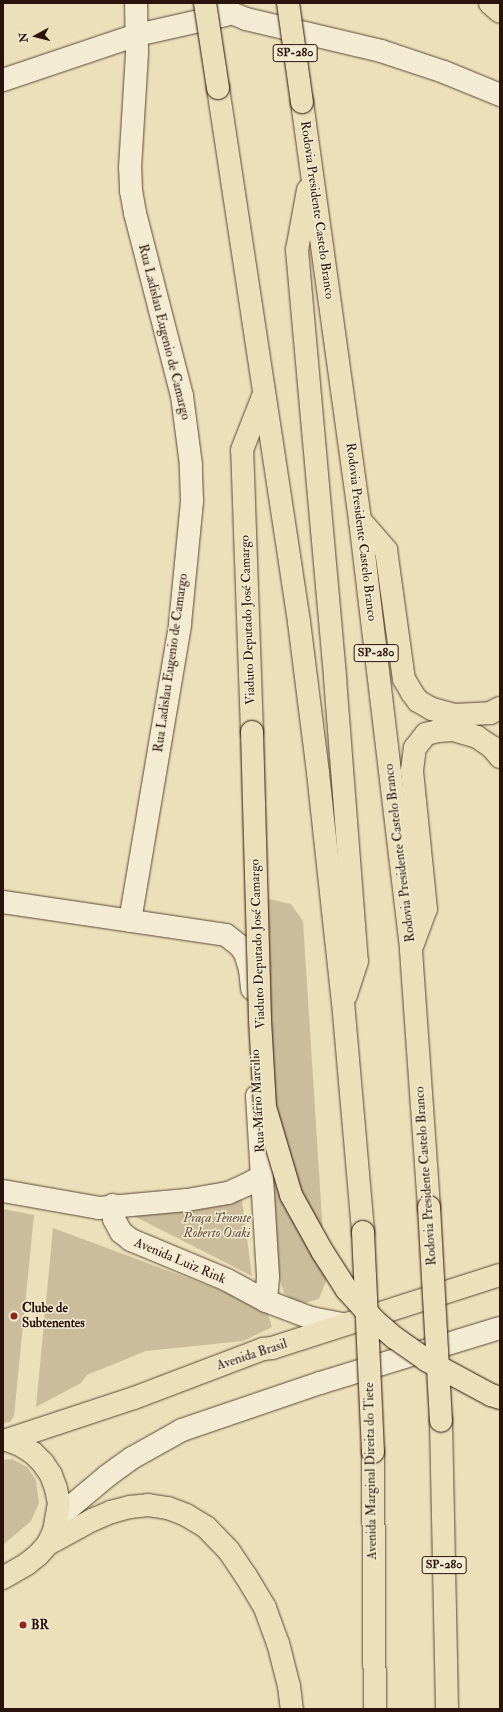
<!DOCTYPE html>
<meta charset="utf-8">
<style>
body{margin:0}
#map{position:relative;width:503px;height:1712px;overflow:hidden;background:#ece0ba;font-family:"IM FELL Double Pica",serif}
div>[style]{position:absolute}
.green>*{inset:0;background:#cbbd9c}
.roads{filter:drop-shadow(0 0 1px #5a4636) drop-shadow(0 0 1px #5a4636)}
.minor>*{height:22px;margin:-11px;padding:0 11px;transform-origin:11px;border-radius:11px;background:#f3ebd2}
.tertiary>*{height:22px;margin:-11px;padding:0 11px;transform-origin:11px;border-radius:11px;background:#f3ebd2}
.secondary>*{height:22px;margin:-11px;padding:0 11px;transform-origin:11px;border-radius:11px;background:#f3ebd2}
.primary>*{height:22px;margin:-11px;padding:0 11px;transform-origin:11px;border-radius:11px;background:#ece0ba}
.motorway>*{height:22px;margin:-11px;padding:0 11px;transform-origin:11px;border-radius:11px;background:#ece0ba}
.bridges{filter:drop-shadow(0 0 1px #2a130a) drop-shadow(0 0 1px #2a130a)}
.primary-bridge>*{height:22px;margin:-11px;padding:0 11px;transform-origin:11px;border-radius:11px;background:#ece0ba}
.motorway-bridge>*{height:22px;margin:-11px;padding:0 11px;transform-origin:11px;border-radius:11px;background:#ece0ba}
.dots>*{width:11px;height:11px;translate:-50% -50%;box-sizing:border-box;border:2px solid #f3ebd2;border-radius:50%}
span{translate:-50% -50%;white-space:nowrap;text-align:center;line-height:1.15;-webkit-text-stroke:3px #f3ebd2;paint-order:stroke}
.shield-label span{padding:1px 3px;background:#f3ebd2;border:1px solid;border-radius:3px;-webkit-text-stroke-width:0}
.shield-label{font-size:12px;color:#2a130a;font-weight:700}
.street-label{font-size:13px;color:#2a130a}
.park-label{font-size:13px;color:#624e3d;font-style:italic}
.poi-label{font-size:13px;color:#2a130a;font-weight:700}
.left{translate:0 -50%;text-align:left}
.frame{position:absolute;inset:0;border:4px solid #2a130a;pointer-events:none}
.north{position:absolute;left:16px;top:16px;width:40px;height:40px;-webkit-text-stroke:3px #f3ebd2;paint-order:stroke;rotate:263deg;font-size:11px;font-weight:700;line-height:16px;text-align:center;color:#2a130a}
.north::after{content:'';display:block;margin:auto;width:14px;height:18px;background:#2a130a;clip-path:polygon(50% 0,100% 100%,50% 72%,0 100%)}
</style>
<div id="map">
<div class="green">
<i style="clip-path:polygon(269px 899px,291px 904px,303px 921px,326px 1281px,319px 1299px,305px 1303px,293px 1300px,284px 1293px,279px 1277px,277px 1251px,249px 921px)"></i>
<i style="clip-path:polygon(241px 1193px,252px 1276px,132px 1215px)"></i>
<i style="clip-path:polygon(3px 1209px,34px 1215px,14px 1416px,10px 1422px,3px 1423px)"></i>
<i style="clip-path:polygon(53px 1228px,266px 1307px,272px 1327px,243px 1341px,146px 1351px,87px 1375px,81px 1383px,36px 1407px)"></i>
<i style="clip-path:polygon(12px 1459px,27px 1467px,36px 1480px,39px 1503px,31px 1521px,3px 1545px,3px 1460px)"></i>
</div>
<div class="roads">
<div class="minor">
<i style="left:3px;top:80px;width:141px;rotate:-18.6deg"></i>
<i style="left:137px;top:35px;width:91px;rotate:-12.7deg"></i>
</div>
<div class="tertiary">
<i style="left:3px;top:1191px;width:97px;rotate:10deg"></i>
<i style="left:99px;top:1208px;width:88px;rotate:-5.2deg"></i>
<i style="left:187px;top:1200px;width:42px;rotate:-9.7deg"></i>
<i style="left:228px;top:1193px;width:20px;rotate:-24deg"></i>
<i style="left:246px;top:1185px;width:18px;rotate:-29deg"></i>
<i style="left:113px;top:1205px;width:14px;rotate:86deg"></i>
<i style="left:114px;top:1219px;width:15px;rotate:62deg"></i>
<i style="left:121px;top:1232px;width:13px;rotate:39deg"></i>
<i style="left:131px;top:1240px;width:104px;rotate:22.6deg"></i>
<i style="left:227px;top:1280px;width:44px;rotate:28.3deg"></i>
</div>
<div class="secondary">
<i style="left:207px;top:3px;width:42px;rotate:22.3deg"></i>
<i style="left:246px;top:19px;width:139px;rotate:13.3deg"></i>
<i style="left:381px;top:51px;width:66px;rotate:18.4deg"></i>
<i style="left:444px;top:72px;width:61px;rotate:22.3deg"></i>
<i style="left:3px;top:902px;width:225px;rotate:8.4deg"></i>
<i style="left:226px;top:935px;width:16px;rotate:38deg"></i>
<i style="left:239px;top:945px;width:10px;rotate:53deg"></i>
<i style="left:245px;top:953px;width:17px;rotate:73deg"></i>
<i style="left:250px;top:969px;width:20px;rotate:84deg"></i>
<i style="left:130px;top:921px;width:301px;rotate:-80.4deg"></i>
<i style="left:180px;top:624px;width:124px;rotate:-84.4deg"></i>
<i style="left:192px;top:501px;width:36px;rotate:-92deg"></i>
<i style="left:191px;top:465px;width:70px;rotate:-97.4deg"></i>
<i style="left:182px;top:396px;width:189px;rotate:-104.4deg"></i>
<i style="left:135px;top:213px;width:22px;rotate:-100deg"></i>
<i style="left:131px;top:191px;width:23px;rotate:-92deg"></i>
<i style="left:130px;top:168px;width:115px;rotate:-86.5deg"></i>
<i style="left:137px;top:53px;width:50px;rotate:-91.1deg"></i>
<i style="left:257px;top:1096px;width:181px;rotate:86.5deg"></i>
<i style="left:268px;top:1277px;width:24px;rotate:95deg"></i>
<i style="left:266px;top:1301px;width:48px;rotate:20.7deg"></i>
<i style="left:311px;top:1318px;width:33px;rotate:11deg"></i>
<i style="left:57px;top:1518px;width:65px;rotate:-40deg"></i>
<i style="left:107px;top:1476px;width:31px;rotate:-36deg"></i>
<i style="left:132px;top:1458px;width:57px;rotate:-29.2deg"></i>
<i style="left:182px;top:1430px;width:146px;rotate:-18.8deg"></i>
<i style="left:320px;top:1383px;width:188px;rotate:-17deg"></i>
</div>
<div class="primary">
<i style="left:252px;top:732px;width:282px;rotate:-92deg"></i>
<i style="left:242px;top:450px;width:60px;rotate:-68.6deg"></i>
<i style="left:3px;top:1440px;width:4px"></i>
<i style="left:7px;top:1440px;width:14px;rotate:21deg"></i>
<i style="left:20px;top:1445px;width:15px;rotate:32deg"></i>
<i style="left:33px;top:1453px;width:14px;rotate:45deg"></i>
<i style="left:43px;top:1463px;width:14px;rotate:56deg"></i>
<i style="left:51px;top:1475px;width:15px;rotate:70deg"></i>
<i style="left:56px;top:1489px;width:14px;rotate:78deg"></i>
<i style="left:59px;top:1503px;width:28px;rotate:100deg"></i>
<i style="left:54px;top:1531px;width:14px;rotate:115deg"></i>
<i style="left:48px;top:1544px;width:15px;rotate:132deg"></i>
<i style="left:38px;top:1555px;width:14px;rotate:141deg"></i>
<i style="left:27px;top:1564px;width:28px;rotate:150deg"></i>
<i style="left:7px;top:1440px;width:134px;rotate:-18.3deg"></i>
<i style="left:134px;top:1398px;width:138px;rotate:-20.8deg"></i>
<i style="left:263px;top:1349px;width:9px;rotate:-6deg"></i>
<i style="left:272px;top:1348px;width:239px;rotate:-17.8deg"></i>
</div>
<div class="motorway">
<i style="left:490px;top:3px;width:13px;rotate:42deg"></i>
<i style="left:218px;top:88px;width:540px;rotate:81.37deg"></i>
<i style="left:299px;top:622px;width:152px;rotate:82.8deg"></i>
<i style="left:318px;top:773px;width:230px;rotate:83.8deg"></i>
<i style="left:343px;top:1002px;width:231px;rotate:85deg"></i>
<i style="left:302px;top:102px;width:422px;rotate:82.1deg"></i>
<i style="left:360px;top:520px;width:433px;rotate:83.2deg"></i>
<i style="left:411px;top:950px;width:258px;rotate:86deg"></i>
<i style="left:308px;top:190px;width:61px;rotate:100.4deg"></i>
<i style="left:297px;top:250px;width:430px;rotate:84.9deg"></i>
<i style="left:335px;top:678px;width:284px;rotate:85.6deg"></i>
<i style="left:357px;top:961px;width:36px;rotate:108deg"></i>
<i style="left:360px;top:520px;width:40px;rotate:49deg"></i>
<i style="left:386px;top:550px;width:130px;rotate:82.1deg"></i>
<i style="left:404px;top:679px;width:16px;rotate:60deg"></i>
<i style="left:412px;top:693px;width:10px;rotate:53deg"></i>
<i style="left:418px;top:701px;width:16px;rotate:30deg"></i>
<i style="left:432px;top:709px;width:23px;rotate:15deg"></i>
<i style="left:454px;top:715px;width:36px;rotate:-3deg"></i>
<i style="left:490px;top:713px;width:11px;rotate:-27deg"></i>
<i style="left:413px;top:944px;width:37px;rotate:-70deg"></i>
<i style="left:426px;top:909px;width:139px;rotate:-95.8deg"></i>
<i style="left:412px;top:771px;width:23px;rotate:-83deg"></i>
<i style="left:415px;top:748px;width:18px;rotate:-52deg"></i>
<i style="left:426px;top:734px;width:12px;rotate:-14deg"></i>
<i style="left:438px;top:731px;width:15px;rotate:-4deg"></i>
<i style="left:453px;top:730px;width:25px;rotate:16deg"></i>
<i style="left:477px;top:737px;width:18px;rotate:34deg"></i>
<i style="left:492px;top:747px;width:13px;rotate:51deg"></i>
<i style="left:441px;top:1421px;width:288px;rotate:88.8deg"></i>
<i style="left:373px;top:1452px;width:257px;rotate:89.6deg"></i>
<i style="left:48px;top:1544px;width:50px;rotate:-28.6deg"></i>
<i style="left:92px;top:1520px;width:21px;rotate:-23deg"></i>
<i style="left:111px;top:1512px;width:20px;rotate:-15deg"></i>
<i style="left:130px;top:1507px;width:18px;rotate:-6deg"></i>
<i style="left:148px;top:1505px;width:20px;rotate:9deg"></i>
<i style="left:168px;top:1508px;width:19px;rotate:21deg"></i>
<i style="left:186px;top:1515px;width:23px;rotate:31deg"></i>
<i style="left:206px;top:1527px;width:33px;rotate:46deg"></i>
<i style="left:229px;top:1551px;width:30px;rotate:56deg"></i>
<i style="left:246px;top:1576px;width:37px;rotate:59deg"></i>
<i style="left:265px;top:1608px;width:37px;rotate:70deg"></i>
<i style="left:278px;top:1643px;width:44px;rotate:75.7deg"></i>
<i style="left:289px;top:1686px;width:23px;rotate:83deg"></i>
</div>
</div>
<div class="bridges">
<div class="primary-bridge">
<i style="left:252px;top:732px;width:288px;rotate:88.4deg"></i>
<i style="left:260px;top:1020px;width:87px;rotate:86.7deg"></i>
<i style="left:265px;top:1107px;width:92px;rotate:73.5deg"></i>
<i style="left:291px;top:1195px;width:64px;rotate:61deg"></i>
<i style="left:322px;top:1251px;width:46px;rotate:57.3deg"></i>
<i style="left:347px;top:1290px;width:40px;rotate:48deg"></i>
<i style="left:374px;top:1320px;width:28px;rotate:41deg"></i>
<i style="left:395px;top:1338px;width:38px;rotate:35deg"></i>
<i style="left:426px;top:1360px;width:74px;rotate:28.3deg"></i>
<i style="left:491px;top:1395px;width:9px;rotate:18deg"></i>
</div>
<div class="motorway-bridge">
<i style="left:205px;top:3px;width:86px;rotate:81.3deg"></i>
<i style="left:288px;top:3px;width:100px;rotate:82deg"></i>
<i style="left:429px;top:1207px;width:214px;rotate:86.8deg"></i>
<i style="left:363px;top:1232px;width:220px;rotate:87.4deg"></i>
</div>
</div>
<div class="dots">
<i style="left:14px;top:1316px;background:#8f2418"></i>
<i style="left:23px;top:1625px;background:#8f2418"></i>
</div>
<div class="shield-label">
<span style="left:295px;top:53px">SP-280</span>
<span style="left:376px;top:653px">SP-280</span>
<span style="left:444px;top:1565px">SP-280</span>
</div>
<div class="street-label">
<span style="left:317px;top:210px;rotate:82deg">Rodovia Presidente Castelo Branco</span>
<span style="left:164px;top:332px;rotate:76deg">Rua Ladislau Eugenio de Camargo</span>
<span style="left:361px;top:532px;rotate:83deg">Rodovia Presidente Castelo Branco</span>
<span style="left:248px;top:620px;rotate:-92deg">Viaduto Deputado José Camargo</span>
<span style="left:171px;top:663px;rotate:-82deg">Rua Ladislau Eugenio de Camargo</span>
<span style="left:400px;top:853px;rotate:-97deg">Rodovia Presidente Castelo Branco</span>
<span style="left:258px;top:944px;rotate:-92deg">Viaduto Deputado José Camargo</span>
<span style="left:258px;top:1101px;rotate:-93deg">Rua Mário Marcilio</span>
<span style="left:426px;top:1176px;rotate:-94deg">Rodovia Presidente Castelo Branco</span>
<span style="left:180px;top:1261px;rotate:23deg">Avenida Luiz Rink</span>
<span style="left:252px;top:1355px;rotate:-18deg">Avenida Brasil</span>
<span style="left:371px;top:1471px;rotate:-91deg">Avenida Marginal Direita do Tiete</span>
</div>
<div class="park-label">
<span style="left:217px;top:1226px">Praça Tenente<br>Roberto Osaki</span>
</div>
<div class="poi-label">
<span class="left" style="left:22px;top:1316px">Clube de<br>Subtenentes</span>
<span class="left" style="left:31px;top:1625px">BR</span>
</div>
<div class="frame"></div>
<div class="north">N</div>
</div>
